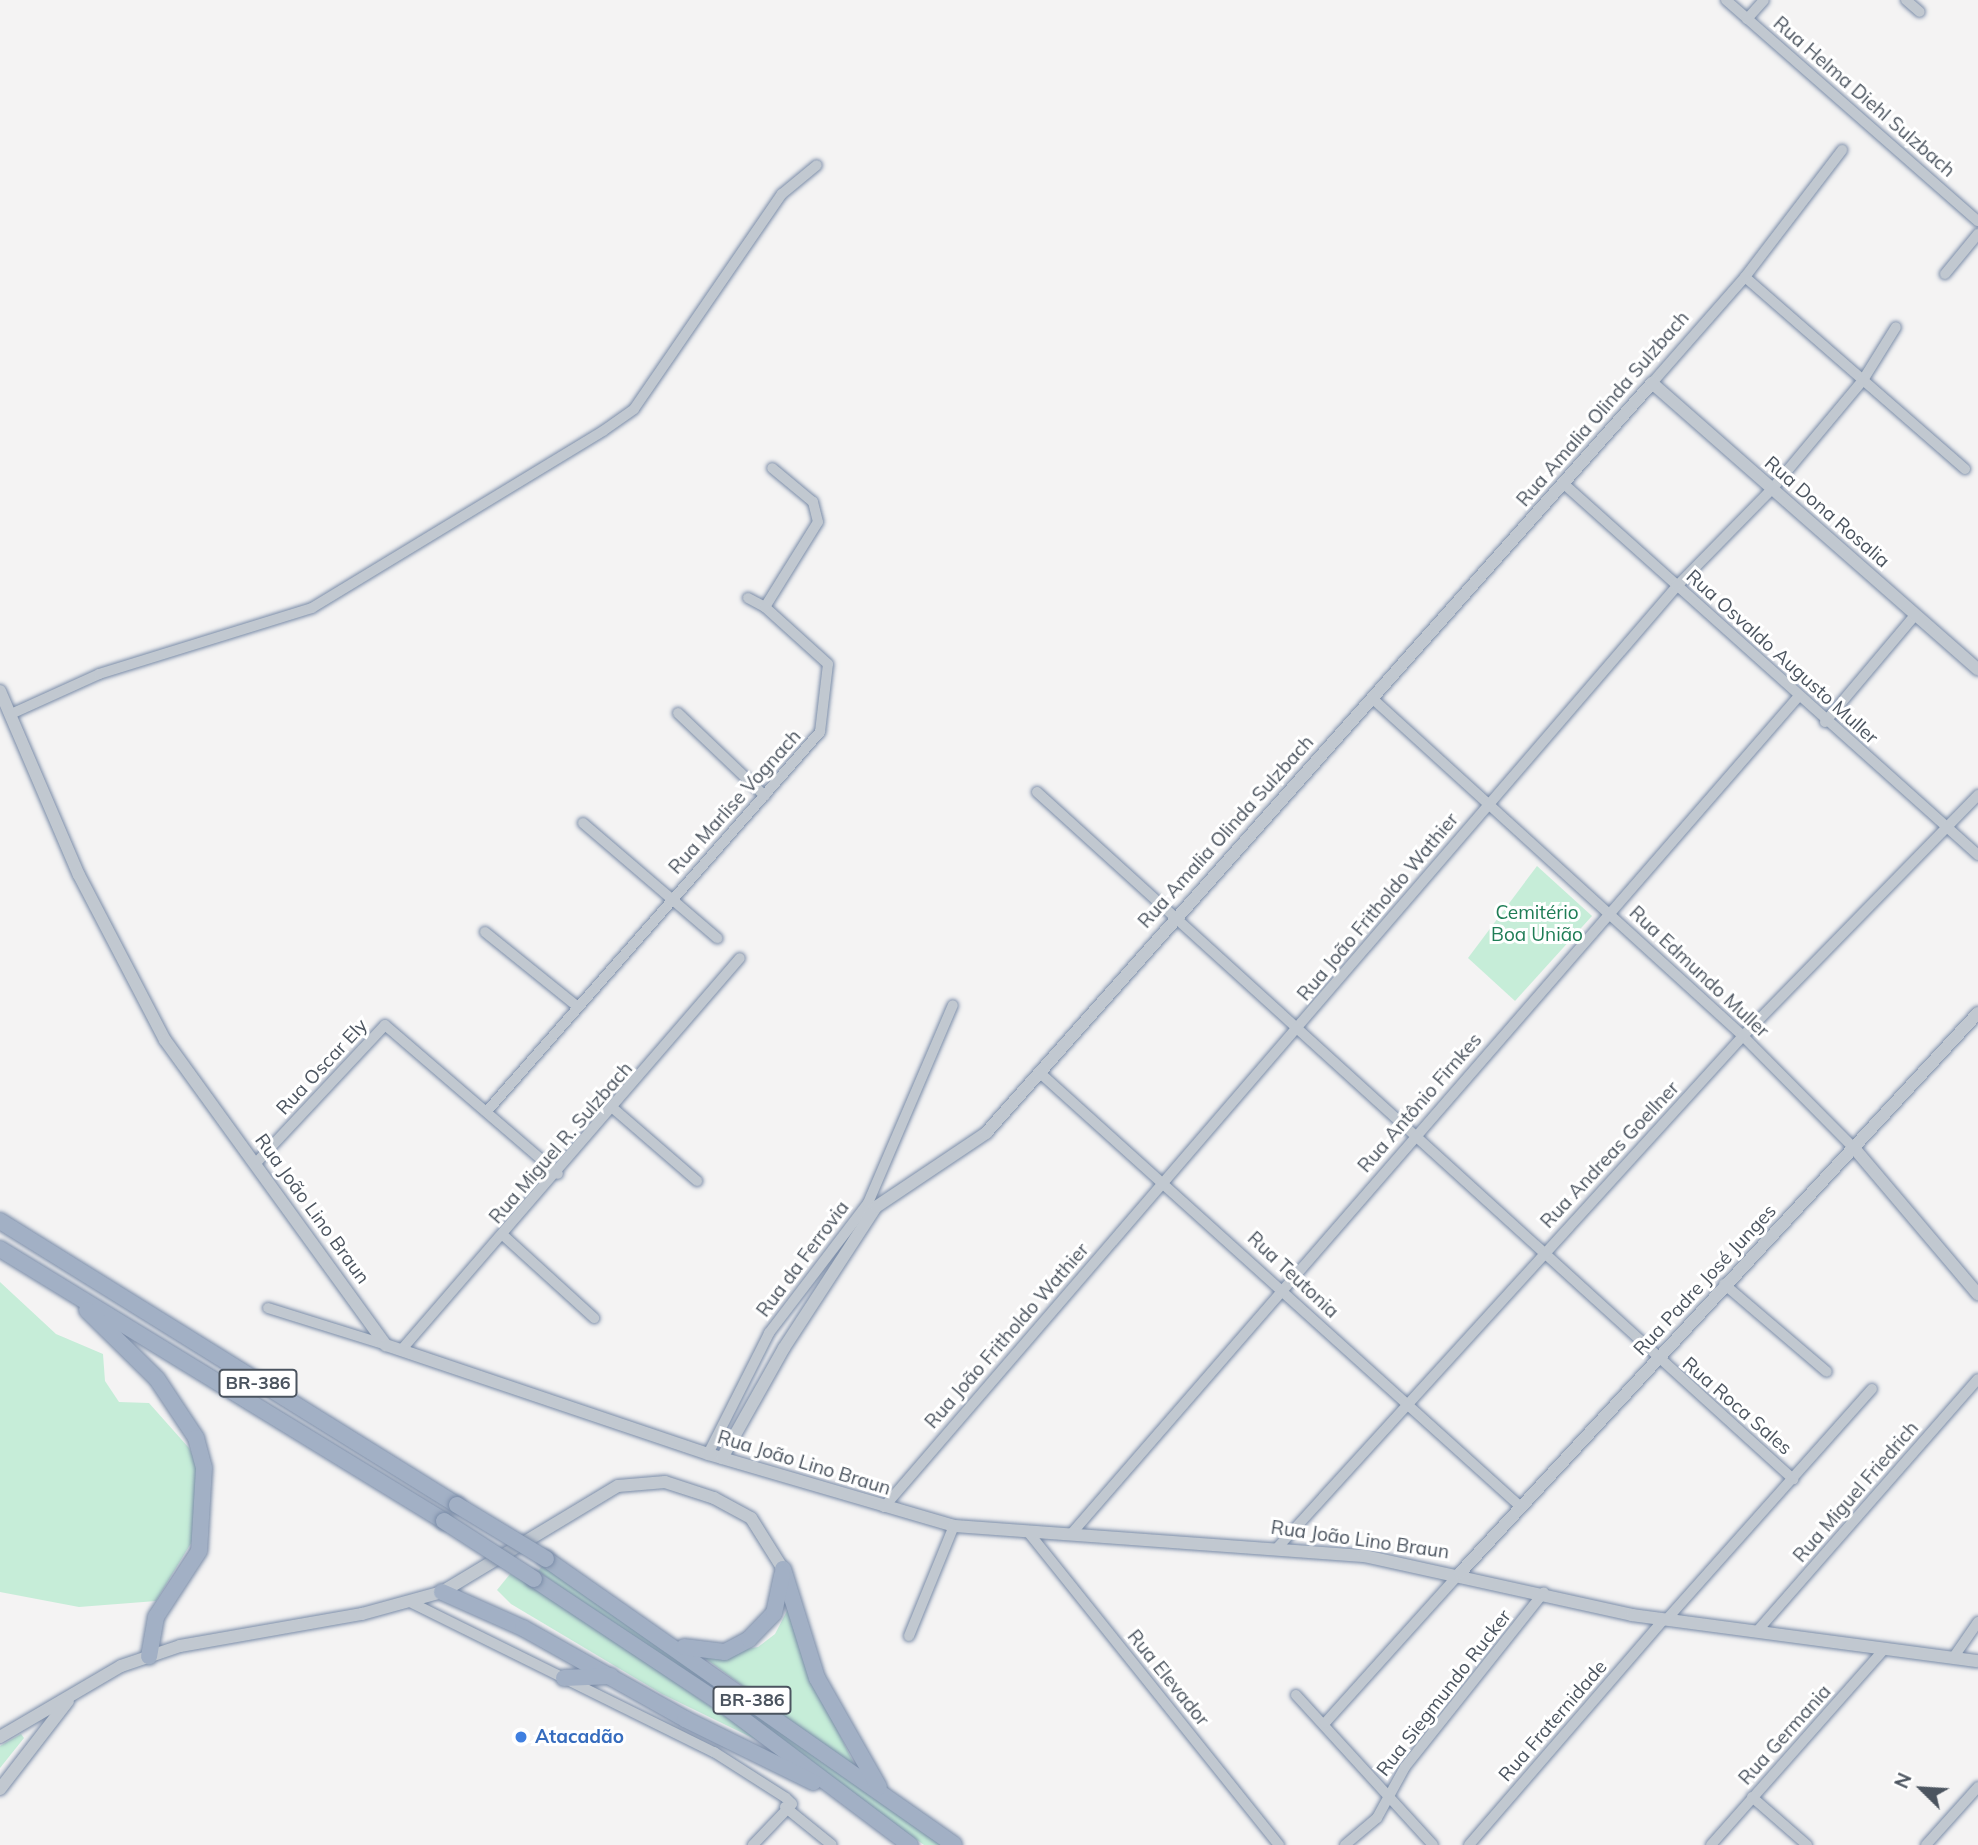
<!DOCTYPE html>
<meta charset="utf-8">
<style>
body{margin:0}
#map{position:relative;width:1978px;height:1845px;overflow:hidden;background:#f4f3f3;font-family:Mulish,sans-serif}
div>[style]{position:absolute}
.green>*{inset:0;background:#c6edd8}
.roads{filter:drop-shadow(0 0 2px #7a8ca8) drop-shadow(0 0 2px #7a8ca8)}
.minor>*{height:10px;margin:-5px;padding:0 5px;transform-origin:5px;border-radius:5px;background:#c1c8d0}
.tertiary>*{height:12px;margin:-6px;padding:0 6px;transform-origin:6px;border-radius:6px;background:#c1c8d0}
.trunk>*{height:16px;margin:-8px;padding:0 8px;transform-origin:8px;border-radius:8px;background:#a2b0c5}
.bridges{filter:drop-shadow(0 0 2px #7a8ca8) drop-shadow(0 0 2px #7a8ca8)}
.trunk-bridge>*{height:16px;margin:-8px;padding:0 8px;transform-origin:8px;border-radius:8px;background:#a2b0c5}
.dots>*{width:19px;height:19px;translate:-50% -50%;box-sizing:border-box;border:4px solid #fff;border-radius:50%}
span{translate:-50% -50%;white-space:nowrap;text-align:center;line-height:1.15;-webkit-text-stroke:6px #fff;paint-order:stroke}
.shield-label span{padding:2px 5px;background:#fff;border:2px solid;border-radius:5px;-webkit-text-stroke-width:0}
.shield-label{font-size:18px;color:#4b545f;font-weight:700}
.street-label{font-size:19px;color:#4b545f}
.park-label{font-size:19px;color:#1f7d56}
.shop-label{font-size:19px;color:#366cbe;font-weight:700}
.left{translate:0 -50%;text-align:left}
.north{position:absolute;left:1887px;top:1754px;width:70px;height:70px;-webkit-text-stroke:5px #fff;paint-order:stroke;rotate:294deg;font-size:19px;font-weight:700;line-height:28px;text-align:center;color:#4b545f}
.north::after{content:'';display:block;margin:auto;width:24px;height:32px;background:#4b545f;clip-path:polygon(50% 0,100% 100%,50% 72%,0 100%)}
</style>
<div id="map">
<div class="green">
<i style="clip-path:polygon(1537px 866px,1592px 916px,1515px 1001px,1468px 958px)"></i>
<i style="clip-path:polygon(0 1282px,56px 1334px,103px 1354px,105px 1381px,119px 1402px,149px 1403px,189px 1448px,200px 1469px,193px 1540px,156px 1601px,79px 1607px,0 1592px)"></i>
<i style="clip-path:polygon(543px 1565px,946px 1845px,924px 1845px,538px 1571px)"></i>
<i style="clip-path:polygon(510px 1574px,544px 1592px,765px 1744px,662px 1694px,511px 1604px,497px 1590px)"></i>
<i style="clip-path:polygon(790px 1605px,809px 1672px,857px 1770px,702px 1656px,758px 1647px,775px 1634px)"></i>
<i style="clip-path:polygon(21px 1734px,24px 1738px,0 1768px,0 1746px)"></i>
</div>
<div class="roads">
<div class="minor">
<i style="left:1726px;top:0;width:335px;rotate:41.3deg"></i>
<i style="left:1906px;top:0;width:18px;rotate:41deg"></i>
<i style="left:1747px;top:19px;width:25px;rotate:-48deg"></i>
<i style="left:1945px;top:274px;width:52px;rotate:-50.5deg"></i>
<i style="left:1745px;top:277px;width:292px;rotate:41.1deg"></i>
<i style="left:1652px;top:383px;width:141px;rotate:-48.7deg"></i>
<i style="left:1745px;top:277px;width:160px;rotate:-52.6deg"></i>
<i style="left:1564px;top:484px;width:556px;rotate:41.86deg"></i>
<i style="left:748px;top:598px;width:19px;rotate:28deg"></i>
<i style="left:1373px;top:699px;width:500px;rotate:42.33deg"></i>
<i style="left:1743px;top:1036px;width:158px;rotate:45.3deg"></i>
<i style="left:678px;top:713px;width:120px;rotate:43.7deg"></i>
<i style="left:11px;top:714px;width:97px;rotate:-24.4deg"></i>
<i style="left:99px;top:674px;width:223px;rotate:-17.2deg"></i>
<i style="left:312px;top:608px;width:341px;rotate:-31.3deg"></i>
<i style="left:603px;top:431px;width:38px;rotate:-35deg"></i>
<i style="left:634px;top:409px;width:261px;rotate:-55.5deg"></i>
<i style="left:782px;top:194px;width:45px;rotate:-39.6deg"></i>
<i style="left:1825px;top:722px;width:140px;rotate:-49.9deg"></i>
<i style="left:1037px;top:792px;width:1022px;rotate:42.26deg"></i>
<i style="left:583px;top:823px;width:177px;rotate:40.6deg"></i>
<i style="left:485px;top:932px;width:119px;rotate:38.9deg"></i>
<i style="left:1039px;top:1072px;width:649px;rotate:42.07deg"></i>
<i style="left:614px;top:1109px;width:110px;rotate:40.9deg"></i>
<i style="left:488px;top:1110px;width:503px;rotate:-48.71deg"></i>
<i style="left:820px;top:732px;width:68px;rotate:-83.3deg"></i>
<i style="left:828px;top:664px;width:85px;rotate:-137.9deg"></i>
<i style="left:765px;top:607px;width:100px;rotate:-58.1deg"></i>
<i style="left:818px;top:522px;width:21px;rotate:-104deg"></i>
<i style="left:813px;top:502px;width:53px;rotate:-140.3deg"></i>
<i style="left:255px;top:1164px;width:190px;rotate:-46.9deg"></i>
<i style="left:385px;top:1025px;width:228px;rotate:40.7deg"></i>
<i style="left:504px;top:1236px;width:122px;rotate:42.3deg"></i>
<i style="left:1724px;top:1284px;width:135px;rotate:40.5deg"></i>
<i style="left:268px;top:1308px;width:124px;rotate:17.4deg"></i>
<i style="left:403px;top:1348px;width:515px;rotate:-49.17deg"></i>
<i style="left:708px;top:1454px;width:136px;rotate:-63.2deg"></i>
<i style="left:769px;top:1333px;width:163px;rotate:-52.7deg"></i>
<i style="left:868px;top:1203px;width:215px;rotate:-66.8deg"></i>
<i style="left:884px;top:1507px;width:1215px;rotate:-49.27deg"></i>
<i style="left:1677px;top:586px;width:136px;rotate:-45.6deg"></i>
<i style="left:1772px;top:489px;width:142px;rotate:-50.1deg"></i>
<i style="left:1863px;top:380px;width:62px;rotate:-58.1deg"></i>
<i style="left:1029px;top:1533px;width:400px;rotate:51.3deg"></i>
<i style="left:1072px;top:1533px;width:1106px;rotate:-49.03deg"></i>
<i style="left:1278px;top:1547px;width:691px;rotate:-47.7deg"></i>
<i style="left:1743px;top:1036px;width:337px;rotate:-45.7deg"></i>
<i style="left:410px;top:1602px;width:339px;rotate:26.3deg"></i>
<i style="left:714px;top:1752px;width:85px;rotate:32.6deg"></i>
<i style="left:786px;top:1798px;width:8px;rotate:45deg"></i>
<i style="left:792px;top:1804px;width:57px;rotate:133.6deg"></i>
<i style="left:1667px;top:1619px;width:308px;rotate:-48.3deg"></i>
<i style="left:1759px;top:1629px;width:332px;rotate:-48.8deg"></i>
<i style="left:909px;top:1636px;width:119px;rotate:-67.8deg"></i>
<i style="left:1953px;top:1658px;width:44px;rotate:-55.2deg"></i>
<i style="left:1296px;top:1695px;width:203px;rotate:47.6deg"></i>
<i style="left:1325px;top:1723px;width:202px;rotate:-48deg"></i>
<i style="left:1752px;top:1797px;width:73px;rotate:41.1deg"></i>
<i style="left:785px;top:1807px;width:60px;rotate:39deg"></i>
<i style="left:1345px;top:1845px;width:42px;rotate:-40.2deg"></i>
<i style="left:1377px;top:1818px;width:58px;rotate:-61.2deg"></i>
<i style="left:1405px;top:1767px;width:223px;rotate:-51.5deg"></i>
<i style="left:1469px;top:1845px;width:298px;rotate:-49.2deg"></i>
<i style="left:1711px;top:1845px;width:263px;rotate:-48.5deg"></i>
<i style="left:1926px;top:1845px;width:78px;rotate:-48.1deg"></i>
</div>
<div class="tertiary">
<i style="left:0;top:691px;width:200px;rotate:66.8deg"></i>
<i style="left:79px;top:875px;width:186px;rotate:62.5deg"></i>
<i style="left:165px;top:1040px;width:377px;rotate:54.1deg"></i>
<i style="left:386px;top:1345px;width:340px;rotate:18.7deg"></i>
<i style="left:708px;top:1454px;width:256px;rotate:16.3deg"></i>
<i style="left:954px;top:1526px;width:411px;rotate:4.2deg"></i>
<i style="left:1364px;top:1556px;width:274px;rotate:12.4deg"></i>
<i style="left:1632px;top:1615px;width:349px;rotate:7.6deg"></i>
<i style="left:1854px;top:1148px;width:192px;rotate:49.7deg"></i>
<i style="left:722px;top:1458px;width:126px;rotate:-60.6deg"></i>
<i style="left:784px;top:1348px;width:168px;rotate:-56.9deg"></i>
<i style="left:876px;top:1207px;width:133px;rotate:-33.9deg"></i>
<i style="left:986px;top:1133px;width:1003px;rotate:-48.39deg"></i>
<i style="left:1652px;top:383px;width:434px;rotate:41.3deg"></i>
<i style="left:1460px;top:1573px;width:763px;rotate:-47.23deg"></i>
<i style="left:0;top:1737px;width:140px;rotate:-30.4deg"></i>
<i style="left:121px;top:1666px;width:62px;rotate:-18.7deg"></i>
<i style="left:180px;top:1646px;width:185px;rotate:-10deg"></i>
<i style="left:362px;top:1614px;width:83px;rotate:-15.4deg"></i>
<i style="left:442px;top:1592px;width:205px;rotate:-31.1deg"></i>
<i style="left:618px;top:1486px;width:47px;rotate:-4.9deg"></i>
<i style="left:665px;top:1482px;width:52px;rotate:18.1deg"></i>
<i style="left:714px;top:1498px;width:42px;rotate:28.4deg"></i>
<i style="left:751px;top:1518px;width:60px;rotate:57.9deg"></i>
<i style="left:0;top:1789px;width:111px;rotate:-52.3deg"></i>
</div>
<div class="trunk">
<i style="left:0;top:1221px;width:538px;rotate:31.86deg"></i>
<i style="left:0;top:1249px;width:521px;rotate:31.49deg"></i>
<i style="left:87px;top:1310px;width:98px;rotate:44.6deg"></i>
<i style="left:157px;top:1379px;width:71px;rotate:56.5deg"></i>
<i style="left:196px;top:1438px;width:31px;rotate:75deg"></i>
<i style="left:204px;top:1468px;width:83px;rotate:93.4deg"></i>
<i style="left:199px;top:1551px;width:79px;rotate:123.1deg"></i>
<i style="left:156px;top:1617px;width:40px;rotate:100deg"></i>
<i style="left:546px;top:1559px;width:498px;rotate:35deg"></i>
<i style="left:783px;top:1569px;width:114px;rotate:72.7deg"></i>
<i style="left:817px;top:1678px;width:125px;rotate:60.4deg"></i>
<i style="left:534px;top:1579px;width:233px;rotate:33.6deg"></i>
<i style="left:728px;top:1708px;width:228px;rotate:37deg"></i>
<i style="left:442px;top:1592px;width:89px;rotate:24deg"></i>
<i style="left:523px;top:1628px;width:186px;rotate:29.3deg"></i>
<i style="left:685px;top:1719px;width:143px;rotate:26.2deg"></i>
<i style="left:684px;top:1647px;width:41px;rotate:7deg"></i>
<i style="left:725px;top:1652px;width:27px;rotate:-28deg"></i>
<i style="left:749px;top:1639px;width:36px;rotate:-46deg"></i>
<i style="left:774px;top:1613px;width:39px;rotate:-78deg"></i>
<i style="left:564px;top:1678px;width:47px;rotate:-2.4deg"></i>
</div>
</div>
<div class="bridges">
<div class="trunk-bridge">
<i style="left:457px;top:1505px;width:104px;rotate:31.2deg"></i>
<i style="left:444px;top:1521px;width:107px;rotate:32.8deg"></i>
</div>
</div>
<div class="dots">
<i style="left:521px;top:1737px;background:#3f7fe0"></i>
</div>
<div class="shield-label">
<span style="left:258px;top:1383px">BR-386</span>
<span style="left:752px;top:1700px">BR-386</span>
</div>
<div class="street-label">
<span style="left:1864px;top:97px;rotate:41deg">Rua Helma Diehl Sulzbach</span>
<span style="left:1603px;top:409px;rotate:-49deg">Rua Amalia Olinda Sulzbach</span>
<span style="left:1827px;top:512px;rotate:41deg">Rua Dona Rosalia</span>
<span style="left:1782px;top:657px;rotate:42deg">Rua Osvaldo Augusto Muller</span>
<span style="left:735px;top:802px;rotate:-48deg">Rua Marlise Vognach</span>
<span style="left:1226px;top:832px;rotate:-48deg">Rua Amalia Olinda Sulzbach</span>
<span style="left:1378px;top:907px;rotate:-50deg">Rua João Fritholdo Wathier</span>
<span style="left:1699px;top:972px;rotate:43deg">Rua Edmundo Muller</span>
<span style="left:322px;top:1067px;rotate:-47deg">Rua Oscar Ely</span>
<span style="left:1420px;top:1103px;rotate:-49deg">Rua Antônio Firnkes</span>
<span style="left:561px;top:1143px;rotate:-49deg">Rua Miguel R. Sulzbach</span>
<span style="left:1610px;top:1155px;rotate:-47deg">Rua Andreas Goellner</span>
<span style="left:312px;top:1209px;rotate:54deg">Rua João Lino Braun</span>
<span style="left:803px;top:1259px;rotate:-53deg">Rua da Ferrovia</span>
<span style="left:1293px;top:1275px;rotate:43deg">Rua Teutonia</span>
<span style="left:1705px;top:1280px;rotate:-47deg">Rua Padre José Junges</span>
<span style="left:1007px;top:1336px;rotate:-49deg">Rua João Fritholdo Wathier</span>
<span style="left:1737px;top:1406px;rotate:41deg">Rua Roca Sales</span>
<span style="left:804px;top:1463px;rotate:17deg">Rua João Lino Braun</span>
<span style="left:1856px;top:1492px;rotate:-49deg">Rua Miguel Friedrich</span>
<span style="left:1360px;top:1540px;rotate:8deg">Rua João Lino Braun</span>
<span style="left:1168px;top:1678px;rotate:51deg">Rua Elevador</span>
<span style="left:1444px;top:1693px;rotate:-52deg">Rua Siegmundo Rucker</span>
<span style="left:1553px;top:1721px;rotate:-49deg">Rua Fraternidade</span>
<span style="left:1785px;top:1735px;rotate:-48deg">Rua Germania</span>
</div>
<div class="park-label">
<span style="left:1537px;top:924px">Cemitério<br>Boa União</span>
</div>
<div class="shop-label">
<span class="left" style="left:535px;top:1737px">Atacadão</span>
</div>
<div class="north">N</div>
</div>
